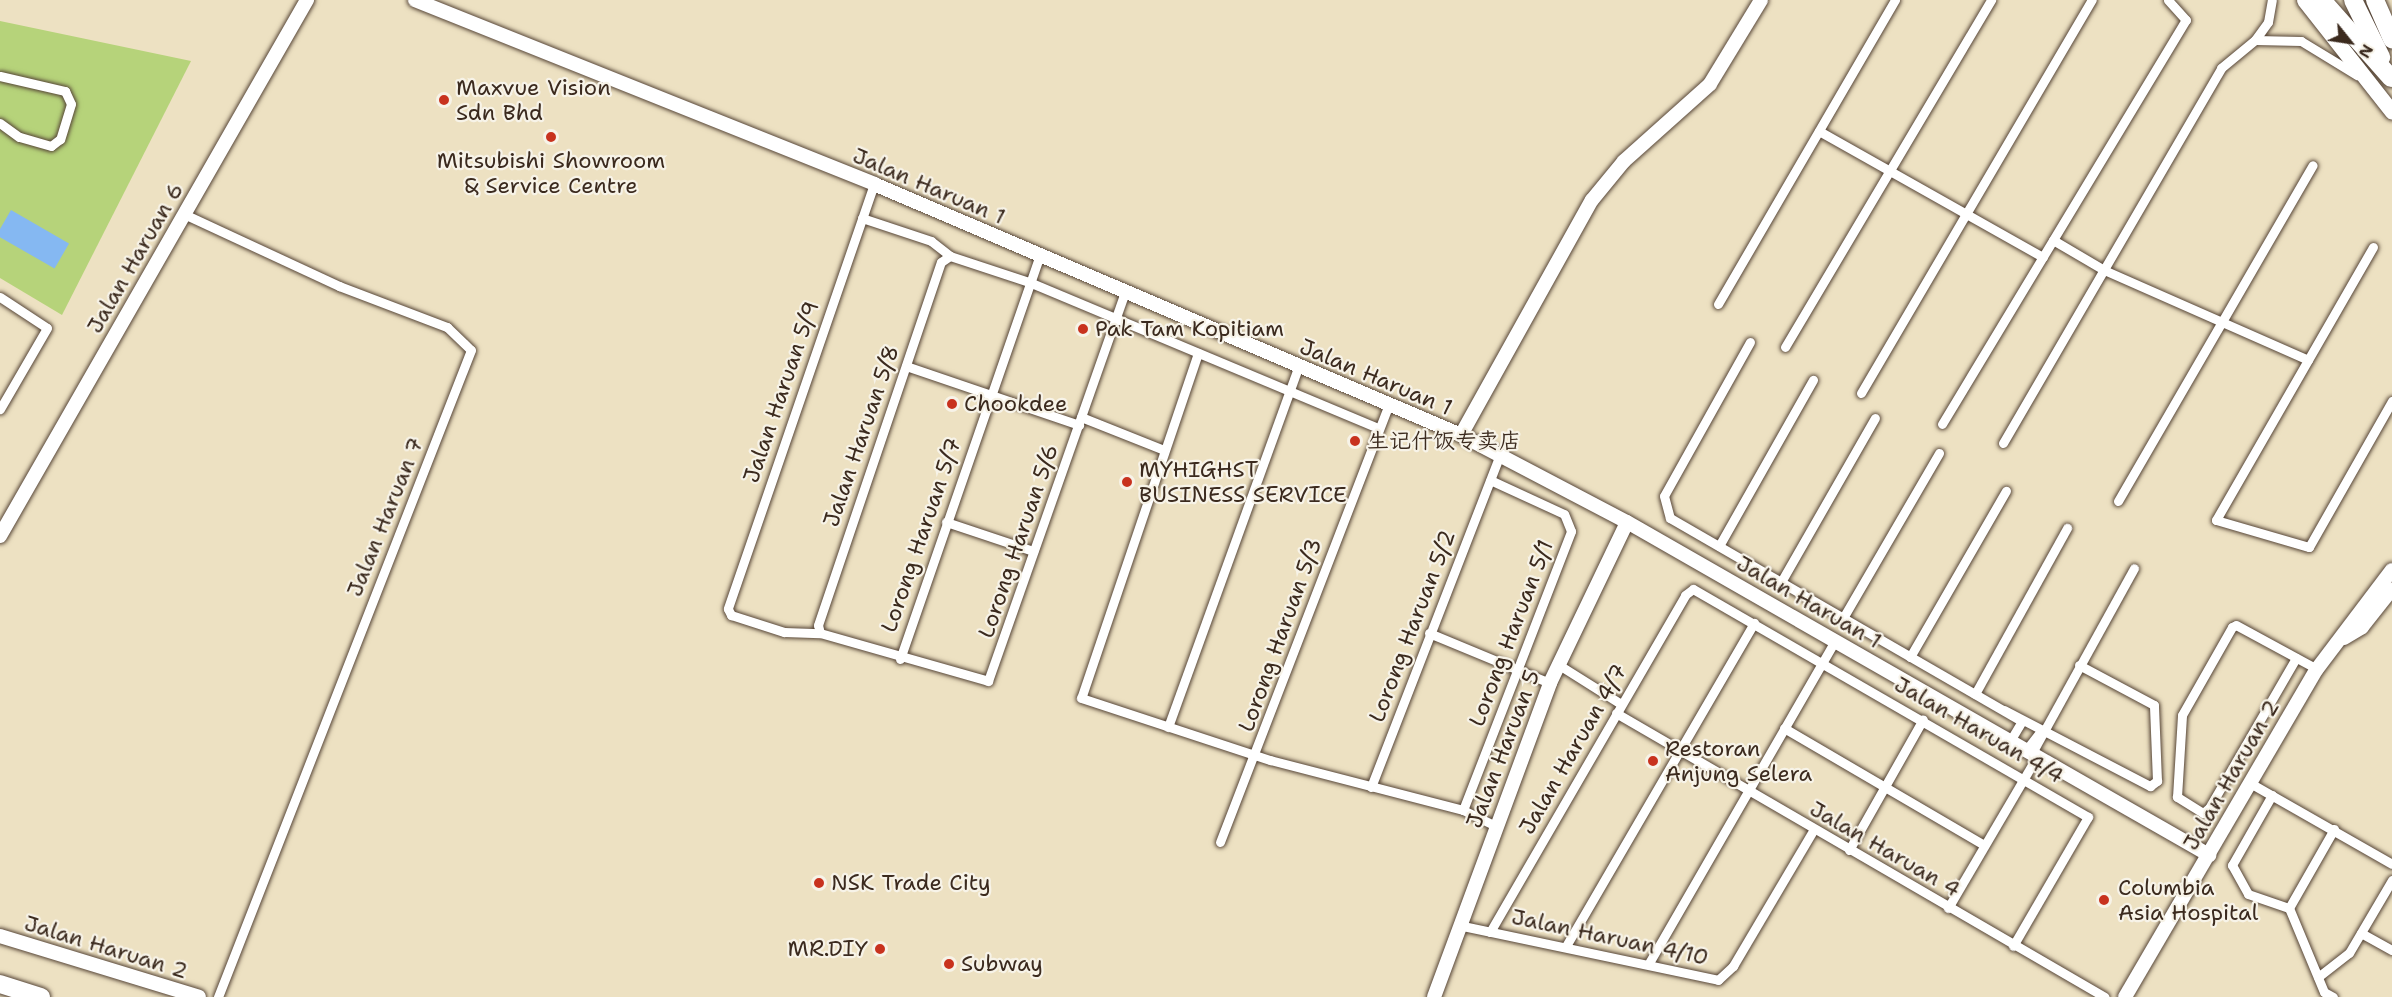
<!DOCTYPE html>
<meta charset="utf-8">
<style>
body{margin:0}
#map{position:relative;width:2392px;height:997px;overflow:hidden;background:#ede1c2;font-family:"Shantell Sans","LXGW WenKai TC",sans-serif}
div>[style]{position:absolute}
.green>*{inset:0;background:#b6d37a}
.water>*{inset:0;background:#85b8f2;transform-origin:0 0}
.roads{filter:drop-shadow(0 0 2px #564537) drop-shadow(0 0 2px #564537)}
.street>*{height:9px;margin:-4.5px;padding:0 4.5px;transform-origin:4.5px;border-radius:4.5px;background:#fff}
.secondary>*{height:14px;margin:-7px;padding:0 7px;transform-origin:7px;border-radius:7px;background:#fff}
.primary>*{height:15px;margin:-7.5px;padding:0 7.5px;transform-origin:7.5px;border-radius:7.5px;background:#fff}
.highway>*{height:18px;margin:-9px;padding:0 9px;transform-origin:9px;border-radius:9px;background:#fff}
.dots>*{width:16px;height:16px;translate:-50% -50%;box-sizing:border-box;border:3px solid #f7f3e8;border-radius:50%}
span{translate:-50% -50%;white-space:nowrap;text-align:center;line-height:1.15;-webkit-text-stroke:4.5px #f7f3e8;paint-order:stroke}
.poi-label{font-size:22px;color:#3b2a1e}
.left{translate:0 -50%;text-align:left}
.right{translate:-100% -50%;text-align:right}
.street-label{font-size:22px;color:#3b2a1e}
.north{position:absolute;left:2320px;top:12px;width:60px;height:60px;-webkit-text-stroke:4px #f7f3e8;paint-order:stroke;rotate:120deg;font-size:16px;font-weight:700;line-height:24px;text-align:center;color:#3b2a1e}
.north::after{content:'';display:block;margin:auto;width:21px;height:27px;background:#3b2a1e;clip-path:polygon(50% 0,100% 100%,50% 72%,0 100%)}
</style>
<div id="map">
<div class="green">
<i style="clip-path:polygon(0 21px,191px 61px,62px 315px,0 278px)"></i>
</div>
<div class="water">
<i style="left:11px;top:210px;width:67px;height:29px;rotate:30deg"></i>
</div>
<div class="roads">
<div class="street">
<i style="left:2255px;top:40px;width:46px;rotate:1.2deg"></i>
<i style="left:2301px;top:41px;width:66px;rotate:31.3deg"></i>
<i style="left:0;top:76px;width:67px;rotate:13deg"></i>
<i style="left:65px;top:91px;width:14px;rotate:65deg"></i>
<i style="left:71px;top:104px;width:37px;rotate:107deg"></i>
<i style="left:60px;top:139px;width:11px;rotate:142deg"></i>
<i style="left:51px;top:146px;width:33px;rotate:-164deg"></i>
<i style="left:19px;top:137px;width:24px;rotate:-144deg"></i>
<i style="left:1819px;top:131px;width:257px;rotate:29.4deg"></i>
<i style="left:874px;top:184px;width:449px;rotate:109deg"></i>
<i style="left:728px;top:609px;width:7px;rotate:63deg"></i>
<i style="left:731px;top:615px;width:56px;rotate:17.8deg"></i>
<i style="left:784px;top:632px;width:36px;rotate:2deg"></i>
<i style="left:820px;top:633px;width:175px;rotate:15.9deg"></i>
<i style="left:988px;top:681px;width:411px;rotate:-70.6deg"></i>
<i style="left:184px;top:214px;width:171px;rotate:24.9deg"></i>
<i style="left:339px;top:286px;width:116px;rotate:20.8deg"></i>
<i style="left:447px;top:327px;width:33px;rotate:44deg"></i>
<i style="left:471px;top:350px;width:695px;rotate:111.36deg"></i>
<i style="left:862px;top:218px;width:73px;rotate:18.4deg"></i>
<i style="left:931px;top:241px;width:24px;rotate:38deg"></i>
<i style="left:950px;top:256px;width:83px;rotate:18.2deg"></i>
<i style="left:1029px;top:282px;width:378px;rotate:22.7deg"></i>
<i style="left:2053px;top:240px;width:59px;rotate:30.5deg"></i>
<i style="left:2104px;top:270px;width:223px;rotate:23.8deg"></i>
<i style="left:2373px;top:247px;width:315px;rotate:119.9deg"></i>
<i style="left:2216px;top:520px;width:97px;rotate:16.2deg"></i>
<i style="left:2309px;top:547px;width:168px;rotate:-60.4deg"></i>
<i style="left:0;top:297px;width:56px;rotate:33.4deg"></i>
<i style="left:47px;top:328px;width:94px;rotate:120.1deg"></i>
<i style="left:1718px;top:304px;width:352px;rotate:-59.8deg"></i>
<i style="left:1750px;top:342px;width:176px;rotate:119.2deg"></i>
<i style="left:1664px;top:496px;width:23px;rotate:75deg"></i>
<i style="left:1670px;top:518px;width:406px;rotate:30deg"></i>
<i style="left:1785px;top:347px;width:404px;rotate:-59.3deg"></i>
<i style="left:1198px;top:353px;width:364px;rotate:108.7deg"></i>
<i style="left:1081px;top:698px;width:199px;rotate:18.2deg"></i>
<i style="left:1270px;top:760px;width:199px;rotate:14.5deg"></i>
<i style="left:1463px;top:810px;width:37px;rotate:26deg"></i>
<i style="left:906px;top:366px;width:183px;rotate:18.8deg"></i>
<i style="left:1861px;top:393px;width:456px;rotate:-59.6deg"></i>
<i style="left:1081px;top:417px;width:89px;rotate:21.7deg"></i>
<i style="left:1942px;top:424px;width:472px;rotate:-58.9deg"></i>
<i style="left:2186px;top:20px;width:27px;rotate:-132deg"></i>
<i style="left:2003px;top:443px;width:434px;rotate:-59.8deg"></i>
<i style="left:2221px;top:68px;width:44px;rotate:-39.5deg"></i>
<i style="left:2255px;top:40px;width:22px;rotate:-54deg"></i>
<i style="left:2268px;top:22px;width:22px;rotate:-80deg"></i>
<i style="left:2118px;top:501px;width:388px;rotate:-59.9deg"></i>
<i style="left:946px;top:522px;width:92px;rotate:18.4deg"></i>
<i style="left:1719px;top:546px;width:191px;rotate:-60.5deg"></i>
<i style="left:1781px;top:582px;width:189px;rotate:-60.2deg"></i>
<i style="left:1843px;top:618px;width:191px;rotate:-59.8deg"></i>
<i style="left:820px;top:633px;width:8px;rotate:-104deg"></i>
<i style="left:818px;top:625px;width:383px;rotate:-71.3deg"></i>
<i style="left:941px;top:262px;width:11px;rotate:-34deg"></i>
<i style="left:1429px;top:633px;width:131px;rotate:22.5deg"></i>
<i style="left:1910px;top:657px;width:192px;rotate:-60deg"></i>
<i style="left:2296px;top:658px;width:173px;rotate:120.1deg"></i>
<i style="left:2209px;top:808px;width:8px;rotate:140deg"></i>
<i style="left:2203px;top:813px;width:31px;rotate:-148deg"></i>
<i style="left:2177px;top:797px;width:82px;rotate:-86.5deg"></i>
<i style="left:2182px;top:715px;width:101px;rotate:-60.4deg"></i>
<i style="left:2232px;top:627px;width:4px;rotate:-27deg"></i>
<i style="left:2236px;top:625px;width:92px;rotate:28.5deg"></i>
<i style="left:900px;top:659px;width:428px;rotate:-70.9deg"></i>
<i style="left:1559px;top:665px;width:73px;rotate:32.2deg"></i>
<i style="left:1975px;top:694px;width:190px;rotate:-61deg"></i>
<i style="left:2004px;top:710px;width:165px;rotate:27.5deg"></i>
<i style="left:2150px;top:786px;width:9px;rotate:-36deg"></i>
<i style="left:2157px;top:781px;width:76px;rotate:-92.3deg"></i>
<i style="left:2154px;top:705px;width:85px;rotate:-151.9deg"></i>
<i style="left:1616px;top:713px;width:565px;rotate:30.15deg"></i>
<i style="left:1168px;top:727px;width:382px;rotate:-70.1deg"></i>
<i style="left:1784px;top:728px;width:232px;rotate:30.3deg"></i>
<i style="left:2010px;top:741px;width:23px;rotate:-59deg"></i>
<i style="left:2026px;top:750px;width:24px;rotate:-52deg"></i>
<i style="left:2032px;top:753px;width:211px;rotate:-61.1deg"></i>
<i style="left:2250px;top:783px;width:163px;rotate:29.7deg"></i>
<i style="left:1371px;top:787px;width:356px;rotate:-68.8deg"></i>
<i style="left:2272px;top:795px;width:81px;rotate:119.7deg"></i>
<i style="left:2232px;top:865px;width:33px;rotate:61deg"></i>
<i style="left:2248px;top:894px;width:43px;rotate:18.9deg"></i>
<i style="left:1463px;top:810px;width:299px;rotate:-68.8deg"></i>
<i style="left:1571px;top:531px;width:18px;rotate:-112deg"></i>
<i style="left:1564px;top:514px;width:81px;rotate:-155.3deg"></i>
<i style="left:1220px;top:842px;width:469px;rotate:-68.9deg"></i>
<i style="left:1849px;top:850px;width:150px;rotate:-60.5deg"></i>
<i style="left:1948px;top:908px;width:176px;rotate:-59.6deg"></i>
<i style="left:1458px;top:925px;width:266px;rotate:11.9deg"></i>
<i style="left:1718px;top:980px;width:21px;rotate:-43deg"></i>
<i style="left:1733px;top:966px;width:159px;rotate:-59.4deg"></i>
<i style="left:1490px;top:932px;width:389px;rotate:-59.9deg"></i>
<i style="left:1685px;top:595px;width:10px;rotate:-37deg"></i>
<i style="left:1693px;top:589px;width:456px;rotate:30deg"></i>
<i style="left:2088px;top:817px;width:149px;rotate:120.2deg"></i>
<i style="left:2361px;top:933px;width:35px;rotate:29deg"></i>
<i style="left:1566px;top:946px;width:374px;rotate:-59.8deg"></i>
<i style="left:1649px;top:963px;width:372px;rotate:-60deg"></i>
<i style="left:2318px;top:977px;width:39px;rotate:-38deg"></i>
<i style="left:2349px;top:953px;width:85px;rotate:-59.5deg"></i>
<i style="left:2333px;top:997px;width:10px;rotate:-151deg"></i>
<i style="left:2324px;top:992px;width:91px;rotate:-112.6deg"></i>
<i style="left:2289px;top:908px;width:91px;rotate:-60.3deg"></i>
</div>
<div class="secondary">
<i style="left:415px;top:0;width:495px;rotate:21.8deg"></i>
<i style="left:874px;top:184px;width:638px;rotate:23.15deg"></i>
<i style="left:1461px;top:435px;width:187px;rotate:27.7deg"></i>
<i style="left:1627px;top:522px;width:671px;rotate:29.78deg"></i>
<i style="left:1461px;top:435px;width:269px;rotate:-60.9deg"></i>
<i style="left:1592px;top:200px;width:50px;rotate:-50.6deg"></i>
<i style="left:1624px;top:161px;width:115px;rotate:-41.8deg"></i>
<i style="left:1710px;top:84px;width:98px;rotate:-58.7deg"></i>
<i style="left:0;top:536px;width:618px;rotate:-60.2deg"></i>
<i style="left:2344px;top:638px;width:21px;rotate:-31deg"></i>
<i style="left:2362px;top:627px;width:48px;rotate:-51.7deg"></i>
<i style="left:0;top:936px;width:208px;rotate:17deg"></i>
<i style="left:1434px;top:997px;width:335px;rotate:-69.7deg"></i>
<i style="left:1550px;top:683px;width:178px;rotate:-64.4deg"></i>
<i style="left:2125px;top:997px;width:380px;rotate:-59.7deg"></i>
<i style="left:2317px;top:669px;width:124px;rotate:-52.9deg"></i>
</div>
<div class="primary">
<i style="left:2304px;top:0;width:142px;rotate:51.8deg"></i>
</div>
<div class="highway">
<i style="left:2322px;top:0;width:104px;rotate:48.5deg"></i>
<i style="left:2353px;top:0;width:64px;rotate:63.8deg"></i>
<i style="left:2375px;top:0;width:43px;rotate:66.4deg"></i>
<i style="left:0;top:984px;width:43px;rotate:17.6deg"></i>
</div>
</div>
<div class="dots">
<i style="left:444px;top:100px;background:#c8321e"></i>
<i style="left:551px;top:137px;background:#c8321e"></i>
<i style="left:1083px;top:329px;background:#c8321e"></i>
<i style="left:952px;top:404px;background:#c8321e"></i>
<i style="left:1355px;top:441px;background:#c8321e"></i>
<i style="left:1127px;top:482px;background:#c8321e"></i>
<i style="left:1653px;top:761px;background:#c8321e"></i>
<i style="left:819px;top:883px;background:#c8321e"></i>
<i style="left:2104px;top:900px;background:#c8321e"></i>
<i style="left:880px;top:949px;background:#c8321e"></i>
<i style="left:949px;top:964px;background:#c8321e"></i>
</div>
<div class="poi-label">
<span class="left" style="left:456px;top:100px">Maxvue Vision<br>Sdn Bhd</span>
<span style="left:551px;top:173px">Mitsubishi Showroom<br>&amp; Service Centre</span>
<span class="left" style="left:1095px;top:329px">Pak Tam Kopitiam</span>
<span class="left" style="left:964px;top:404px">Chookdee</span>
<span class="left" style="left:1367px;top:441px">生记什饭专卖店</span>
<span class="left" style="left:1139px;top:482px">MYHIGHST<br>BUSINESS SERVICE</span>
<span class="left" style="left:1665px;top:761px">Restoran<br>Anjung Selera</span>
<span class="left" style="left:831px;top:883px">NSK Trade City</span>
<span class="left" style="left:2118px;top:900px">Columbia<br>Asia Hospital</span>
<span class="right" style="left:868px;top:949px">MR.DIY</span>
<span class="left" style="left:961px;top:964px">Subway</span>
</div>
<div class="street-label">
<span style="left:929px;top:186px;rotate:23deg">Jalan Haruan 1</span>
<span style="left:135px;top:258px;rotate:-60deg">Jalan Haruan 6</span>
<span style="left:1376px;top:377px;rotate:23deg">Jalan Haruan 1</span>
<span style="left:781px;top:392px;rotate:-71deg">Jalan Haruan 5/9</span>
<span style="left:861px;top:436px;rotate:-71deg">Jalan Haruan 5/8</span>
<span style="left:385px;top:517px;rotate:-68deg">Jalan Haruan 7</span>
<span style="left:921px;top:535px;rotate:-71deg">Lorong Haruan 5/7</span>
<span style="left:1018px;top:541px;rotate:-71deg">Lorong Haruan 5/6</span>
<span style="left:1809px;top:602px;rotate:30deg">Jalan Haruan 1</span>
<span style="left:1412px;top:626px;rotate:-69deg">Lorong Haruan 5/2</span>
<span style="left:1511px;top:633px;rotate:-69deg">Lorong Haruan 5/1</span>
<span style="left:1280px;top:635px;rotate:-70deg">Lorong Haruan 5/3</span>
<span style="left:1979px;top:730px;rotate:30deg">Jalan Haruan 4/4</span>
<span style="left:1503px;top:749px;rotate:-69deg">Jalan Haruan 5</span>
<span style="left:1573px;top:749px;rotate:-60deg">Jalan Haruan 4/7</span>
<span style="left:2231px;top:775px;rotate:-60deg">Jalan Haruan 2</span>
<span style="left:1885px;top:849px;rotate:30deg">Jalan Haruan 4</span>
<span style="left:1610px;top:937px;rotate:12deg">Jalan Haruan 4/10</span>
<span style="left:106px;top:947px;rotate:17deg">Jalan Haruan 2</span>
</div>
<div class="north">N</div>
</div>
